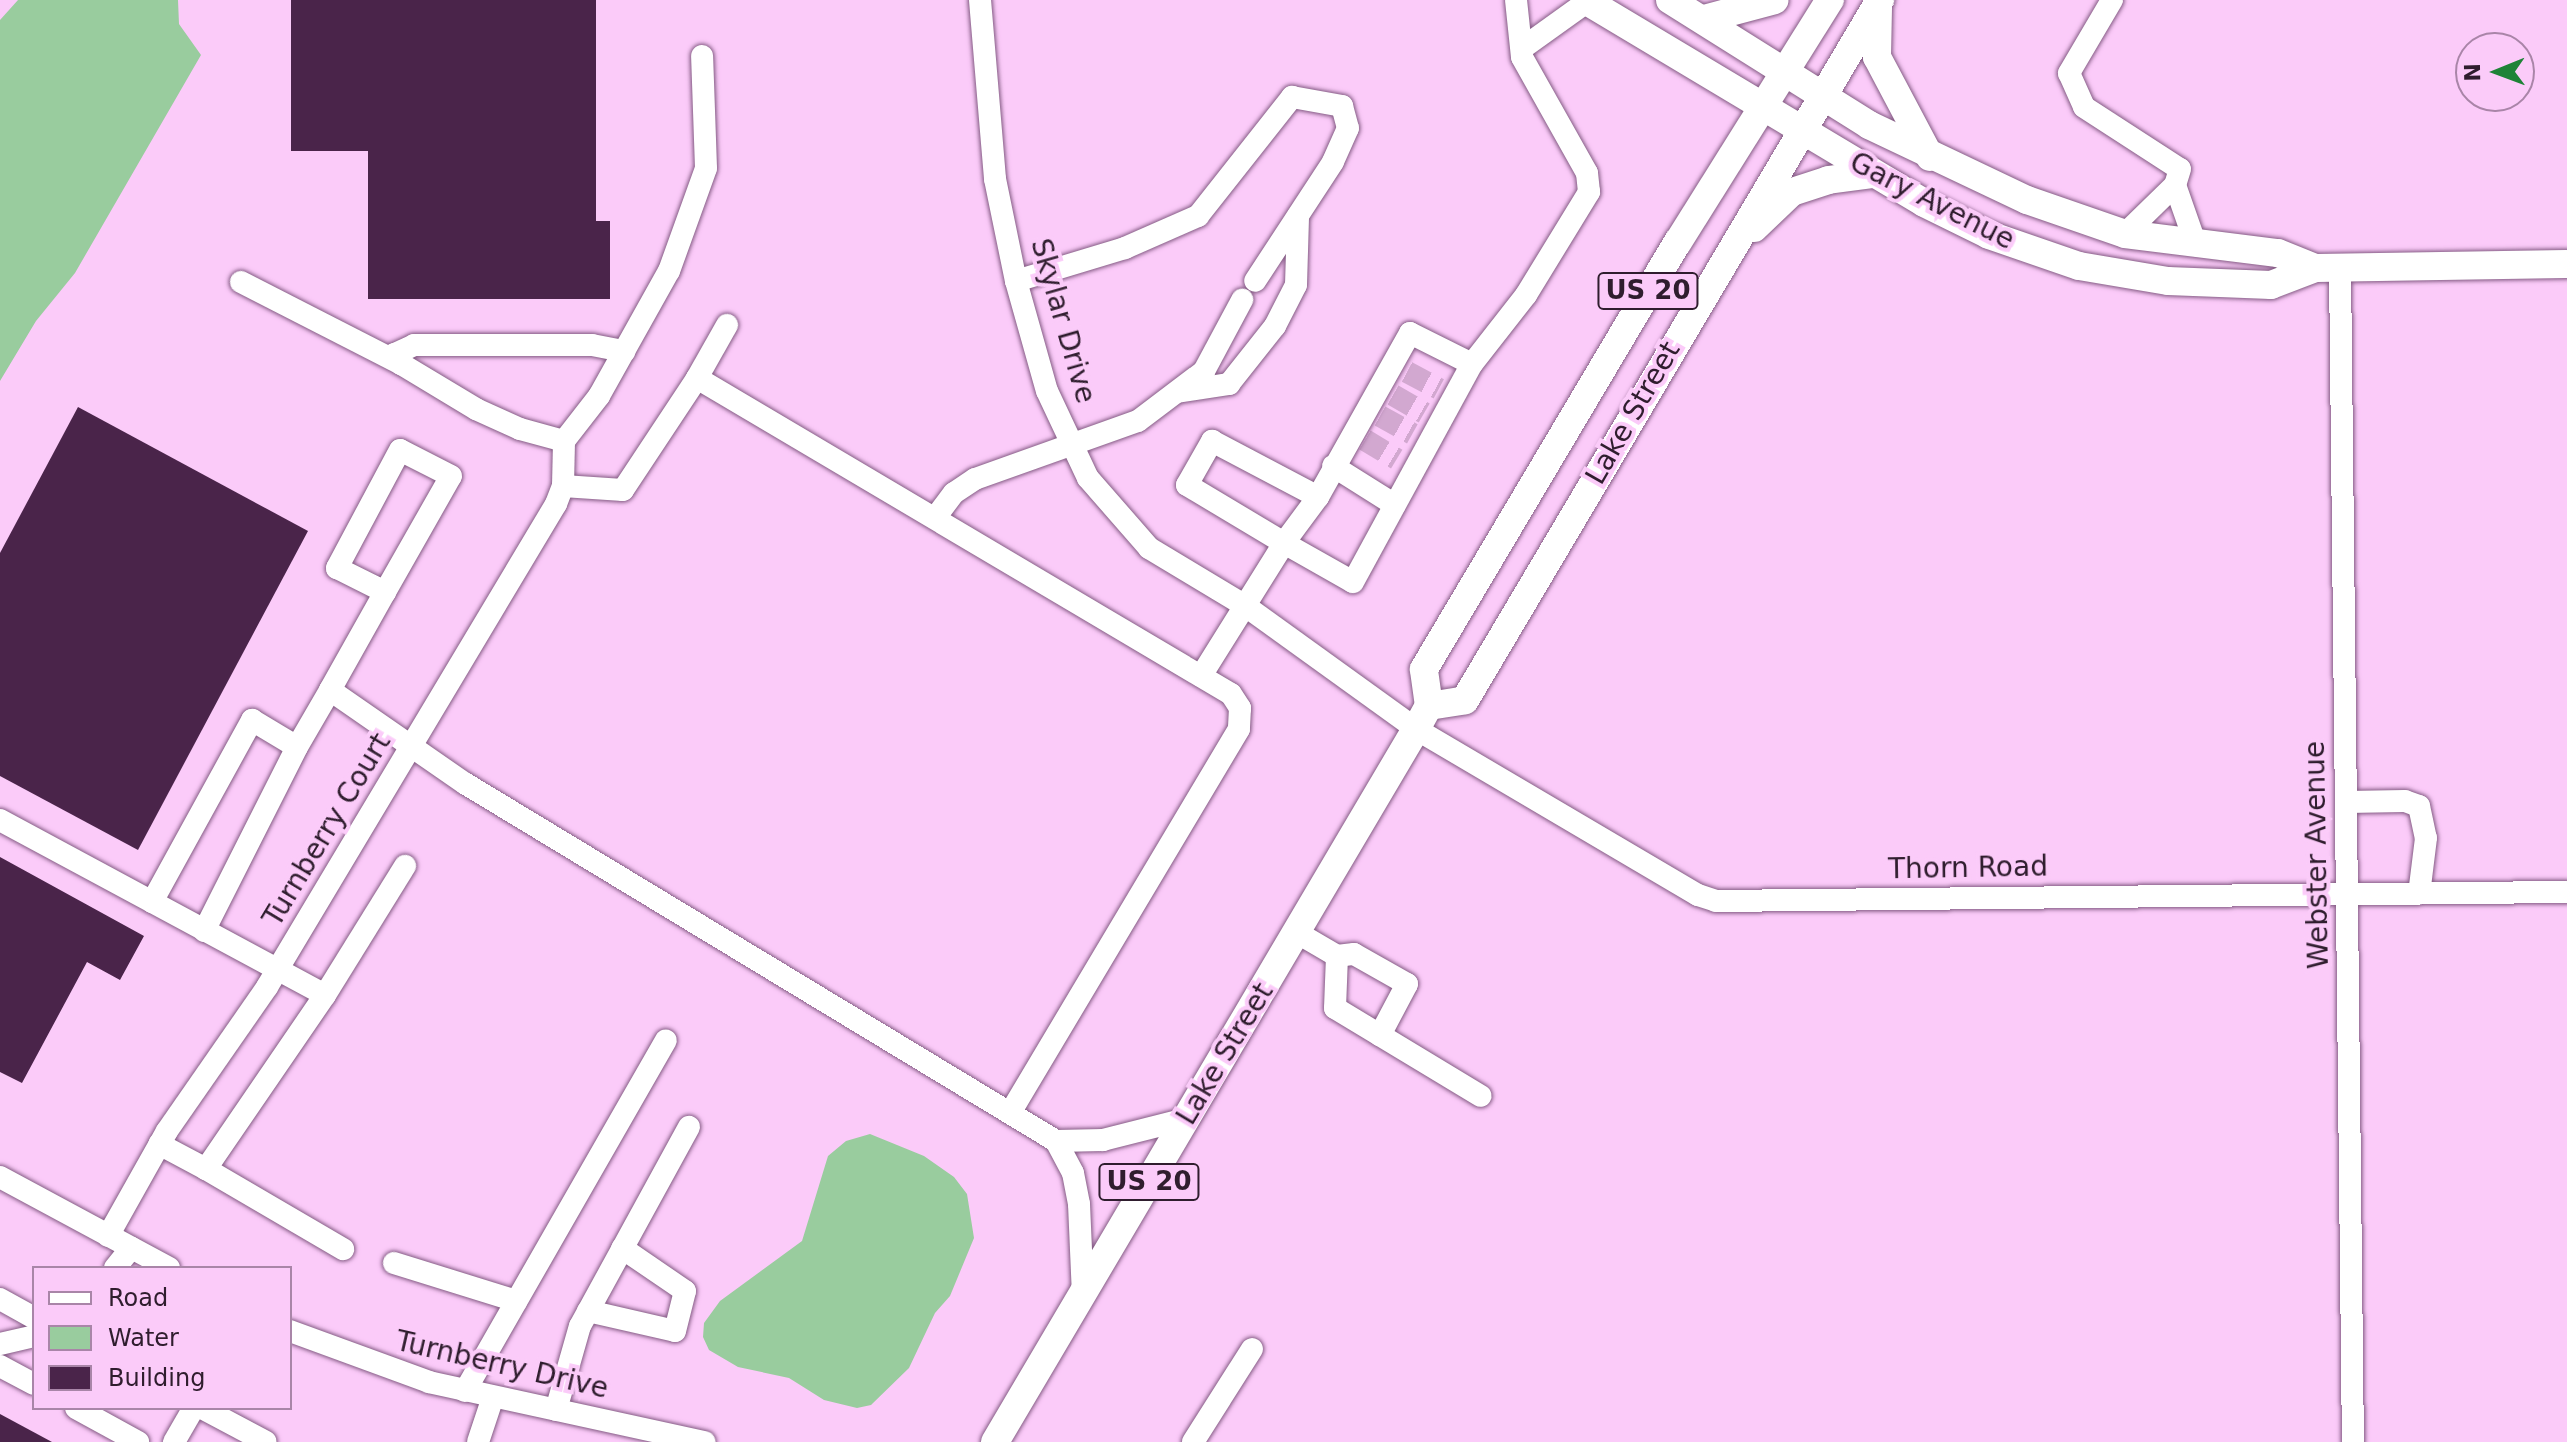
<!DOCTYPE html>
<style>
body{margin:0}
#map{position:relative;width:2567px;height:1442px;overflow:hidden;background:#fbcbf9;font-family:"DejaVu Sans",sans-serif}
div>[style]{position:absolute}
.water>*{inset:0;background:#99cc9e}
.building>*{inset:0;background:#4a244a}
.minor-tunnel>*{height:22px;margin-top:-11px;transform-origin:0;background:repeating-linear-gradient(90deg,#d2a8d0 0 22px,transparent 0 33px)}
.roads{filter:drop-shadow(0 0 2px #845b84) drop-shadow(0 0 2px #845b84)}
.minor>*{height:22px;margin:-11px;padding:0 11px;transform-origin:11px;border-radius:11px;background:#fff}
.major>*{height:28px;margin:-14px;padding:0 14px;transform-origin:14px;border-radius:14px;background:#fff}
span{translate:-50% -50%;white-space:nowrap;text-align:center;line-height:1.15;-webkit-text-stroke:8px #fbcbf9;paint-order:stroke}
.shield-label span{padding:2px 6px;background:#fbcbf9;border:2px solid;border-radius:6px;-webkit-text-stroke-width:0}
.shield-label{font-size:26px;color:#2f1d2e;font-weight:700}
.street-label{font-size:28px;color:#2f1d2e}
.legend{position:absolute;left:32px;top:1266px;width:260px;height:144px;box-sizing:border-box;background:#fbcbf9;border:2px solid #a985a8;margin:0;padding:10px 14px;list-style:none;font-size:24px;color:#2f1d2e}
.legend li{display:flex;align-items:center;gap:16px;height:40px}
.legend b{width:40px;border:2px solid #a985a8}
.north{position:absolute;left:2455px;top:32px;width:80px;height:80px;box-sizing:border-box;background:#fbcbf9;border:2px solid #a985a8;border-radius:50%;rotate:269deg;font-size:22px;font-weight:700;line-height:32px;text-align:center;color:#2f1d2e}
.north::after{content:'';display:block;margin:auto;width:28px;height:36px;background:#1e8337;clip-path:polygon(50% 0,100% 100%,50% 72%,0 100%)}
</style>
<div id="map">
<div class="water">
<i style="clip-path:polygon(18px 0,178px 0,179px 24px,201px 55px,75px 273px,36px 321px,0 381px,0 20px)"></i>
<i style="clip-path:polygon(870px 1134px,924px 1156px,954px 1177px,967px 1194px,974px 1238px,950px 1296px,935px 1313px,909px 1368px,871px 1405px,857px 1408px,824px 1400px,789px 1378px,738px 1367px,709px 1350px,703px 1337px,704px 1323px,720px 1301px,802px 1241px,828px 1156px,846px 1141px)"></i>
</div>
<div class="building">
<i style="clip-path:polygon(291px 0,596px 0,596px 221px,610px 221px,610px 299px,368px 299px,368px 151px,291px 151px)"></i>
<i style="clip-path:polygon(78px 407px,308px 531px,138px 850px,0 776px,0 553px)"></i>
<i style="clip-path:polygon(0 857px,144px 936px,120px 980px,87px 962px,22px 1083px,0 1072px)"></i>
<i style="clip-path:polygon(0 1414px,52px 1442px,0 1442px)"></i>
</div>
<div class="minor-tunnel">
<i style="left:1407px;top:372px;width:36px;rotate:28deg"></i>
<i style="left:1393px;top:395px;width:36px;rotate:30deg"></i>
<i style="left:1380px;top:416px;width:37px;rotate:29deg"></i>
<i style="left:1365px;top:440px;width:37px;rotate:31deg"></i>
</div>
<div class="roads">
<div class="minor">
<i style="left:980px;top:0;width:180px;rotate:85.2deg"></i>
<i style="left:995px;top:179px;width:104px;rotate:78.4deg"></i>
<i style="left:1016px;top:281px;width:114px;rotate:74.3deg"></i>
<i style="left:1047px;top:391px;width:96px;rotate:64.8deg"></i>
<i style="left:1088px;top:478px;width:93px;rotate:48.9deg"></i>
<i style="left:1149px;top:548px;width:114px;rotate:31deg"></i>
<i style="left:1247px;top:607px;width:208px;rotate:35.8deg"></i>
<i style="left:1416px;top:729px;width:327px;rotate:30.5deg"></i>
<i style="left:1698px;top:895px;width:19px;rotate:18deg"></i>
<i style="left:1716px;top:901px;width:851px;rotate:-0.61deg"></i>
<i style="left:2112px;top:0;width:85px;rotate:120.5deg"></i>
<i style="left:2069px;top:73px;width:37px;rotate:66deg"></i>
<i style="left:2084px;top:107px;width:114px;rotate:32.9deg"></i>
<i style="left:2180px;top:169px;width:17px;rotate:107deg"></i>
<i style="left:2175px;top:185px;width:70px;rotate:135.6deg"></i>
<i style="left:1524px;top:47px;width:79px;rotate:-35.7deg"></i>
<i style="left:2175px;top:185px;width:64px;rotate:70.7deg"></i>
<i style="left:2340px;top:267px;width:1175px;rotate:89.37deg"></i>
<i style="left:1016px;top:281px;width:114px;rotate:-16.8deg"></i>
<i style="left:1125px;top:248px;width:80px;rotate:-23.7deg"></i>
<i style="left:1198px;top:216px;width:152px;rotate:-51.7deg"></i>
<i style="left:1292px;top:97px;width:51px;rotate:10.2deg"></i>
<i style="left:1342px;top:106px;width:23px;rotate:75deg"></i>
<i style="left:1348px;top:128px;width:37px;rotate:114deg"></i>
<i style="left:1333px;top:162px;width:142px;rotate:123.2deg"></i>
<i style="left:241px;top:282px;width:180px;rotate:27.1deg"></i>
<i style="left:697px;top:378px;width:61px;rotate:-60.5deg"></i>
<i style="left:1177px;top:392px;width:53px;rotate:-8.7deg"></i>
<i style="left:1229px;top:384px;width:74px;rotate:-51.6deg"></i>
<i style="left:1275px;top:326px;width:46px;rotate:-62.9deg"></i>
<i style="left:1296px;top:285px;width:69px;rotate:-88.3deg"></i>
<i style="left:564px;top:441px;width:46px;rotate:-164.7deg"></i>
<i style="left:520px;top:429px;width:48px;rotate:-155.6deg"></i>
<i style="left:476px;top:409px;width:87px;rotate:-149deg"></i>
<i style="left:401px;top:364px;width:12px;rotate:-121deg"></i>
<i style="left:395px;top:354px;width:21px;rotate:-25deg"></i>
<i style="left:414px;top:345px;width:178px"></i>
<i style="left:592px;top:345px;width:33px;rotate:11deg"></i>
<i style="left:564px;top:441px;width:57px;rotate:-52.1deg"></i>
<i style="left:599px;top:396px;width:143px;rotate:-60.8deg"></i>
<i style="left:669px;top:271px;width:109px;rotate:-70.2deg"></i>
<i style="left:706px;top:168px;width:112px;rotate:-92deg"></i>
<i style="left:1333px;top:466px;width:73px;rotate:32.2deg"></i>
<i style="left:563px;top:486px;width:60px;rotate:3.8deg"></i>
<i style="left:623px;top:490px;width:134px;rotate:-56.5deg"></i>
<i style="left:697px;top:378px;width:620px;rotate:30.62deg"></i>
<i style="left:1231px;top:694px;width:17px;rotate:57deg"></i>
<i style="left:1240px;top:708px;width:21px;rotate:93deg"></i>
<i style="left:1239px;top:729px;width:447px;rotate:120.8deg"></i>
<i style="left:1318px;top:497px;width:57px;rotate:126.5deg"></i>
<i style="left:1284px;top:543px;width:113px;rotate:-149.1deg"></i>
<i style="left:1187px;top:485px;width:51px;rotate:-60.4deg"></i>
<i style="left:1212px;top:441px;width:120px;rotate:27.8deg"></i>
<i style="left:1318px;top:497px;width:188px;rotate:-60.7deg"></i>
<i style="left:1410px;top:333px;width:69px;rotate:26.6deg"></i>
<i style="left:935px;top:518px;width:31px;rotate:-53deg"></i>
<i style="left:954px;top:493px;width:25px;rotate:-34deg"></i>
<i style="left:975px;top:479px;width:173px;rotate:-19.6deg"></i>
<i style="left:1138px;top:421px;width:83px;rotate:-37.1deg"></i>
<i style="left:1204px;top:371px;width:81px;rotate:-61.8deg"></i>
<i style="left:1201px;top:676px;width:157px;rotate:-58deg"></i>
<i style="left:1284px;top:543px;width:79px;rotate:29.5deg"></i>
<i style="left:1353px;top:582px;width:248px;rotate:-61.4deg"></i>
<i style="left:1472px;top:364px;width:88px;rotate:-52deg"></i>
<i style="left:1526px;top:295px;width:121px;rotate:-58.5deg"></i>
<i style="left:1589px;top:192px;width:19px;rotate:-96deg"></i>
<i style="left:1587px;top:173px;width:133px;rotate:-119.3deg"></i>
<i style="left:1522px;top:57px;width:57px;rotate:-96deg"></i>
<i style="left:330px;top:690px;width:165px;rotate:34.7deg"></i>
<i style="left:466px;top:784px;width:690px;rotate:31.18deg"></i>
<i style="left:1056px;top:1141px;width:36px;rotate:62deg"></i>
<i style="left:1073px;top:1173px;width:32px;rotate:79deg"></i>
<i style="left:1079px;top:1204px;width:90px;rotate:87.5deg"></i>
<i style="left:297px;top:747px;width:66px;rotate:-59.9deg"></i>
<i style="left:330px;top:690px;width:112px;rotate:-60.7deg"></i>
<i style="left:385px;top:592px;width:133px;rotate:-60.4deg"></i>
<i style="left:451px;top:476px;width:57px;rotate:-153deg"></i>
<i style="left:400px;top:450px;width:134px;rotate:118.1deg"></i>
<i style="left:337px;top:568px;width:54px;rotate:26.6deg"></i>
<i style="left:2347px;top:802px;width:58px;rotate:-1deg"></i>
<i style="left:2405px;top:801px;width:15px;rotate:20deg"></i>
<i style="left:2419px;top:806px;width:33px;rotate:78deg"></i>
<i style="left:2426px;top:838px;width:56px;rotate:97.1deg"></i>
<i style="left:0;top:820px;width:369px;rotate:28.3deg"></i>
<i style="left:325px;top:995px;width:211px;rotate:124.4deg"></i>
<i style="left:206px;top:1169px;width:53px;rotate:-152deg"></i>
<i style="left:152px;top:902px;width:208px;rotate:-61.2deg"></i>
<i style="left:252px;top:720px;width:52px;rotate:31deg"></i>
<i style="left:297px;top:747px;width:206px;rotate:116.8deg"></i>
<i style="left:1296px;top:932px;width:48px;rotate:30.3deg"></i>
<i style="left:1337px;top:956px;width:52px;rotate:92.2deg"></i>
<i style="left:1335px;top:1008px;width:170px;rotate:31.1deg"></i>
<i style="left:1337px;top:956px;width:17px;rotate:-7deg"></i>
<i style="left:1354px;top:954px;width:61px;rotate:29.5deg"></i>
<i style="left:1407px;top:984px;width:58px;rotate:117.9deg"></i>
<i style="left:325px;top:995px;width:152px;rotate:-58.2deg"></i>
<i style="left:1056px;top:1141px;width:47px;rotate:-1.2deg"></i>
<i style="left:1103px;top:1140px;width:86px;rotate:-14.2deg"></i>
<i style="left:206px;top:1169px;width:159px;rotate:30.3deg"></i>
<i style="left:0;top:1177px;width:192px;rotate:28.3deg"></i>
<i style="left:108px;top:1236px;width:120px;rotate:-60.7deg"></i>
<i style="left:167px;top:1131px;width:175px;rotate:-55.2deg"></i>
<i style="left:267px;top:987px;width:563px;rotate:-59.11deg"></i>
<i style="left:556px;top:504px;width:19px;rotate:-69deg"></i>
<i style="left:563px;top:486px;width:45px;rotate:-88.7deg"></i>
<i style="left:394px;top:1263px;width:128px;rotate:17.3deg"></i>
<i style="left:115px;top:1268px;width:26px;rotate:-51deg"></i>
<i style="left:0;top:1299px;width:39px;rotate:29deg"></i>
<i style="left:588px;top:1311px;width:89px;rotate:12.9deg"></i>
<i style="left:675px;top:1331px;width:41px;rotate:-76deg"></i>
<i style="left:685px;top:1291px;width:76px;rotate:-145.7deg"></i>
<i style="left:290px;top:1331px;width:148px;rotate:20.1deg"></i>
<i style="left:429px;top:1382px;width:282px;rotate:12.3deg"></i>
<i style="left:0;top:1344px;width:35px;rotate:-13deg"></i>
<i style="left:0;top:1366px;width:38px;rotate:28deg"></i>
<i style="left:465px;top:1391px;width:404px;rotate:-60.2deg"></i>
<i style="left:76px;top:1408px;width:71px;rotate:28.7deg"></i>
<i style="left:202px;top:1408px;width:72px;rotate:28deg"></i>
<i style="left:556px;top:1410px;width:87px;rotate:-74.1deg"></i>
<i style="left:580px;top:1326px;width:227px;rotate:-61.3deg"></i>
<i style="left:174px;top:1442px;width:39px;rotate:-60deg"></i>
<i style="left:478px;top:1442px;width:47px;rotate:-71.6deg"></i>
<i style="left:1193px;top:1442px;width:110px;rotate:-57.6deg"></i>
</div>
<div class="major">
<i style="left:1585px;top:0;width:395px;rotate:30.9deg"></i>
<i style="left:1924px;top:203px;width:72px;rotate:26.2deg"></i>
<i style="left:1989px;top:235px;width:95px;rotate:19deg"></i>
<i style="left:2079px;top:266px;width:90px;rotate:9.6deg"></i>
<i style="left:2168px;top:281px;width:103px;rotate:2.2deg"></i>
<i style="left:2271px;top:285px;width:47px;rotate:-21.1deg"></i>
<i style="left:2315px;top:268px;width:252px;rotate:-0.9deg"></i>
<i style="left:1670px;top:0;width:235px;rotate:32.1deg"></i>
<i style="left:1869px;top:125px;width:175px;rotate:25.4deg"></i>
<i style="left:2027px;top:200px;width:104px;rotate:19.1deg"></i>
<i style="left:2125px;top:234px;width:154px;rotate:7.1deg"></i>
<i style="left:2278px;top:253px;width:40px;rotate:22deg"></i>
<i style="left:1878px;top:8px;width:49px;rotate:91.2deg"></i>
<i style="left:1877px;top:57px;width:113px;rotate:62.1deg"></i>
<i style="left:1704px;top:19px;width:73px;rotate:-15deg"></i>
<i style="left:1754px;top:228px;width:52px;rotate:-43.5deg"></i>
<i style="left:1792px;top:192px;width:38px;rotate:-18deg"></i>
<i style="left:1828px;top:180px;width:44px;rotate:-7.8deg"></i>
<i style="left:1429px;top:706px;width:36px;rotate:-9deg"></i>
<i style="left:1465px;top:700px;width:814px;rotate:-59.34deg"></i>
<i style="left:995px;top:1442px;width:828px;rotate:-59.44deg"></i>
<i style="left:1416px;top:729px;width:26px;rotate:-61deg"></i>
<i style="left:1429px;top:706px;width:37px;rotate:-98deg"></i>
<i style="left:1424px;top:669px;width:497px;rotate:-59.3deg"></i>
<i style="left:1678px;top:242px;width:286px;rotate:-57.9deg"></i>
</div>
</div>
<div class="shield-label">
<span style="left:1648px;top:291px">US 20</span>
<span style="left:1149px;top:1182px">US 20</span>
</div>
<div class="street-label">
<span style="left:1932px;top:201px;rotate:27deg">Gary Avenue</span>
<span style="left:1063px;top:321px;rotate:74deg">Skylar Drive</span>
<span style="left:1633px;top:413px;rotate:-60deg">Lake Street</span>
<span style="left:327px;top:830px;rotate:-59deg">Turnberry Court</span>
<span style="left:2317px;top:855px;rotate:-91deg">Webster Avenue</span>
<span style="left:1968px;top:868px;rotate:-1deg">Thorn Road</span>
<span style="left:1225px;top:1054px;rotate:-59deg">Lake Street</span>
<span style="left:502px;top:1365px;rotate:13deg">Turnberry Drive</span>
</div>
<ul class="legend">
<li><b style="height:10px;background:#fff"></b>Road</li>
<li><b style="height:22px;background:#99cc9e"></b>Water</li>
<li><b style="height:22px;background:#4a244a"></b>Building</li>
</ul>
<div class="north">N</div>
</div>
